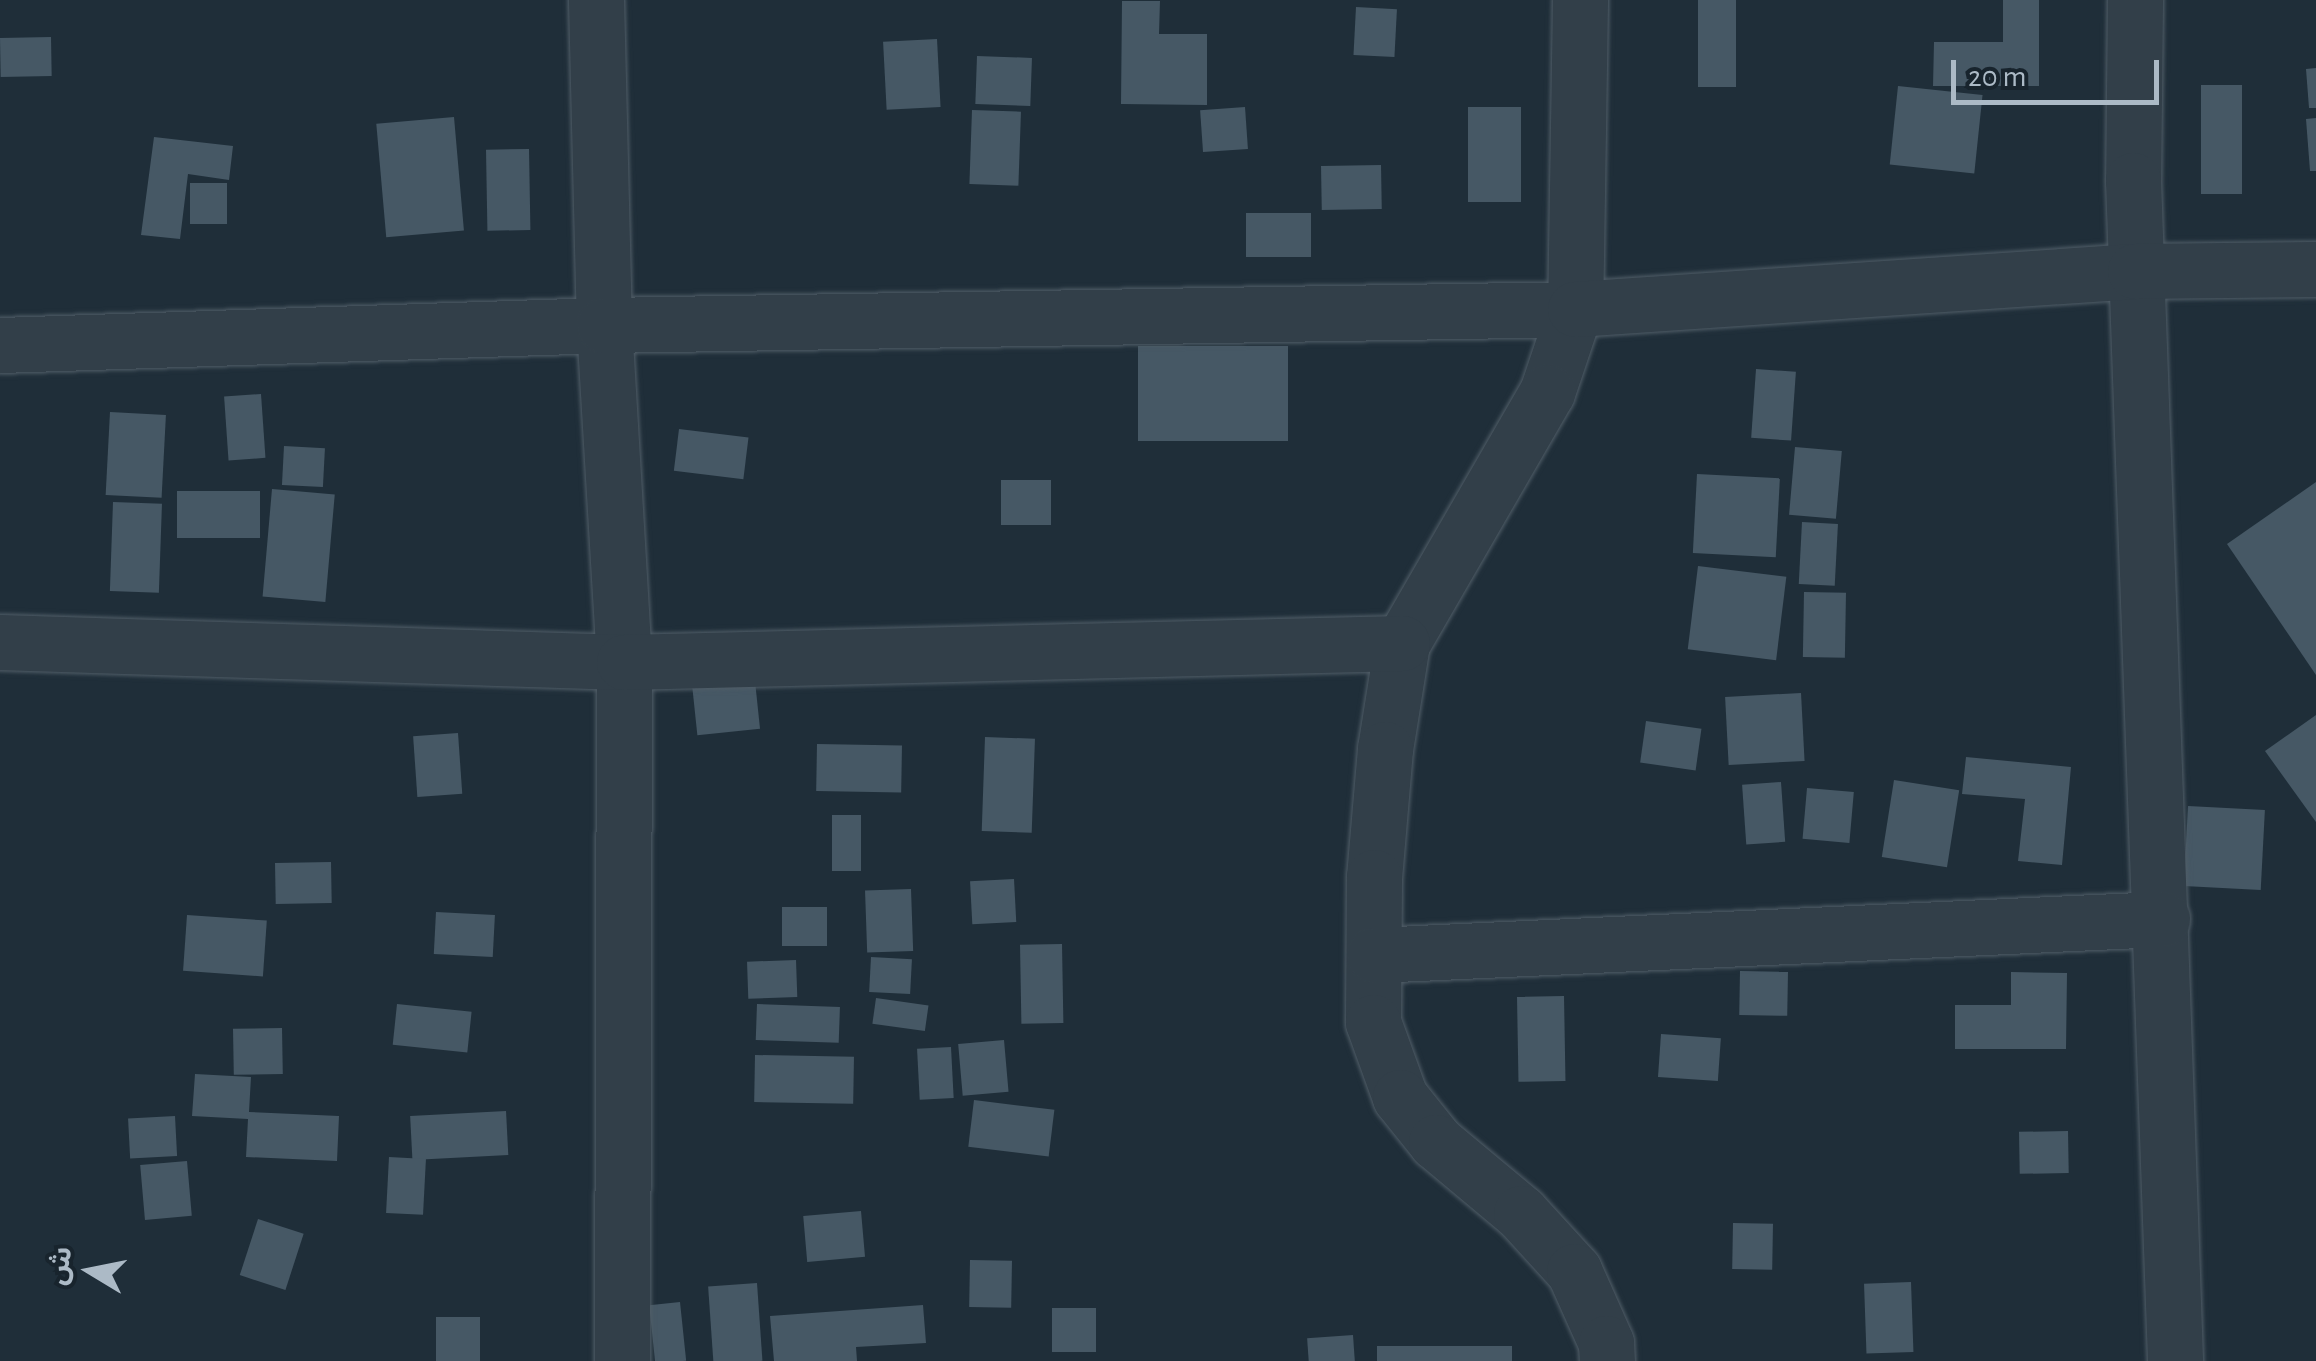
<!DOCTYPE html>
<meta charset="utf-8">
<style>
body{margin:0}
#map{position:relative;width:2316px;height:1361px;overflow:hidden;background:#1f2e39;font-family:"Alegreya Sans","Noto Sans Arabic",sans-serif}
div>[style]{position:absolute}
.building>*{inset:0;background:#465865;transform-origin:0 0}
.roads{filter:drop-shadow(0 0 2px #505d67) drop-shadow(0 0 2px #505d67)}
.minor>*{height:55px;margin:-27.5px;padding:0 27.5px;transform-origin:27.5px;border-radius:27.5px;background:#323f49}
span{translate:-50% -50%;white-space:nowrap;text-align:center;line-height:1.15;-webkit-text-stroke:9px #18242d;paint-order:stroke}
.north{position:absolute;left:40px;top:1221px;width:100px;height:100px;-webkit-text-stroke:8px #18242d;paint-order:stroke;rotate:280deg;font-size:28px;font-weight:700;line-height:40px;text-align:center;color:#acbac6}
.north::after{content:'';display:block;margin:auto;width:35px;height:45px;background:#acbac6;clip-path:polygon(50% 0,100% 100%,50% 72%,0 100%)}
.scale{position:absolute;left:1951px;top:60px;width:208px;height:45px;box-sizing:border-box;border:5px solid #acbac6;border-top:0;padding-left:12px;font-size:30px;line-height:35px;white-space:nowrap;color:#acbac6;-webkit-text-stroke:8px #18242d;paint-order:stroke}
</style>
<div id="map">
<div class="building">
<i style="left:1698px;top:0;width:38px;height:87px"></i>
<i style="clip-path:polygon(2003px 0,2039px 0,2039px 86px,1933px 86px,1934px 42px,2003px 42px)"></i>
<i style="clip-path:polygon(1122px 1px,1160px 1px,1159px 34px,1207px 34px,1207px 105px,1121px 104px)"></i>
<i style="left:1356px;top:7px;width:41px;height:48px;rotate:3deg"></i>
<i style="left:51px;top:37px;width:39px;height:51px;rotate:89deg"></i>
<i style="left:937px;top:39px;width:68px;height:54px;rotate:87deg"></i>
<i style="left:977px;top:56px;width:55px;height:48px;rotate:2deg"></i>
<i style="clip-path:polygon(2316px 68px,2316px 108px,2309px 108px,2306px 69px)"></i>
<i style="left:2201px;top:85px;width:41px;height:109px"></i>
<i style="left:1898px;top:86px;width:85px;height:79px;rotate:6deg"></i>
<i style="left:1245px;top:107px;width:42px;height:45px;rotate:86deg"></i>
<i style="left:1468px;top:107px;width:53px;height:95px"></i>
<i style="left:972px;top:110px;width:49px;height:74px;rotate:2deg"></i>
<i style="left:454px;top:117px;width:114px;height:78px;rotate:85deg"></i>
<i style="clip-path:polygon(2316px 118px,2316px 171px,2310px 171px,2306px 119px)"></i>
<i style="clip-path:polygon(154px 137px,233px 146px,229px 180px,188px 174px,180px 239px,141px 235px)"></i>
<i style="left:529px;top:149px;width:81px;height:43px;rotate:89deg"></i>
<i style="left:1381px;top:165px;width:44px;height:60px;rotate:89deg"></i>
<i style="left:190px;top:183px;width:37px;height:41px"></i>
<i style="left:1246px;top:213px;width:65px;height:44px"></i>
<i style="left:1138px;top:346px;width:150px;height:95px"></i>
<i style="left:1756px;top:369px;width:40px;height:69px;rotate:4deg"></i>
<i style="left:261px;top:394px;width:64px;height:37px;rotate:86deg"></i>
<i style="left:110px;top:412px;width:56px;height:83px;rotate:3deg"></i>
<i style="left:679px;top:429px;width:70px;height:42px;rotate:7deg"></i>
<i style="left:284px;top:446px;width:41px;height:39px;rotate:3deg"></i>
<i style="left:1795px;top:447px;width:47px;height:68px;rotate:5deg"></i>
<i style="left:1697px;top:474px;width:83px;height:79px;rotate:3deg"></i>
<i style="left:1001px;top:480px;width:50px;height:45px"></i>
<i style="clip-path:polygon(2316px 482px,2316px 675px,2227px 544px)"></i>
<i style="left:272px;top:489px;width:63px;height:108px;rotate:5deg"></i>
<i style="left:177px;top:491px;width:83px;height:47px"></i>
<i style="left:113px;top:502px;width:49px;height:89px;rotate:2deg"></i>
<i style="left:1802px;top:522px;width:36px;height:62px;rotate:3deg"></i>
<i style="left:1698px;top:566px;width:89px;height:84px;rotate:7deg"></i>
<i style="left:1804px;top:592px;width:42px;height:65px;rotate:1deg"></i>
<i style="left:755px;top:681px;width:48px;height:63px;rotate:84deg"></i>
<i style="left:1801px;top:693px;width:68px;height:76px;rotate:87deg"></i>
<i style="clip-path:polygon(2316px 715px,2316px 822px,2265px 751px)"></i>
<i style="left:1646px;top:721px;width:56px;height:42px;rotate:8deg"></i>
<i style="left:458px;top:733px;width:61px;height:45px;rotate:86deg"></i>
<i style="left:985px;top:737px;width:50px;height:94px;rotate:2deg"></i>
<i style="left:817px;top:744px;width:85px;height:47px;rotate:1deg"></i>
<i style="clip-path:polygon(1966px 757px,2071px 767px,2062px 865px,2018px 861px,2025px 799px,1962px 794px)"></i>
<i style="left:1894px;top:780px;width:66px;height:78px;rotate:9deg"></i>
<i style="left:1781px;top:782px;width:60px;height:39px;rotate:86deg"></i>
<i style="left:1807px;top:788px;width:47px;height:51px;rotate:5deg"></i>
<i style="left:2188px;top:806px;width:77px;height:80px;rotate:3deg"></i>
<i style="left:832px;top:815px;width:29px;height:56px"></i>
<i style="left:331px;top:862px;width:41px;height:56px;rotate:89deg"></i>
<i style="left:1014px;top:879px;width:43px;height:44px;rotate:87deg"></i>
<i style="left:911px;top:889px;width:62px;height:46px;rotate:88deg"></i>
<i style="left:827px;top:907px;width:39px;height:45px;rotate:90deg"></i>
<i style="left:436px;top:912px;width:59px;height:42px;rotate:3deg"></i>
<i style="left:187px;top:915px;width:80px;height:56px;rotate:4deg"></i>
<i style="left:1062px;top:944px;width:79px;height:42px;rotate:89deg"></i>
<i style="left:871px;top:957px;width:41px;height:35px;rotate:3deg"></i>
<i style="left:796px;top:960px;width:37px;height:49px;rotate:88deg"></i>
<i style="left:1740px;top:971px;width:48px;height:44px;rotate:1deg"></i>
<i style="clip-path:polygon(2011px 972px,2067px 973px,2066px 1049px,1955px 1049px,1955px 1005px,2011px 1005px)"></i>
<i style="left:1564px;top:996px;width:85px;height:47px;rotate:89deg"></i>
<i style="left:876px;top:998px;width:53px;height:26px;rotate:8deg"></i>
<i style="left:397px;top:1004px;width:75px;height:41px;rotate:6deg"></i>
<i style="left:757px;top:1004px;width:83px;height:36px;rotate:2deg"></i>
<i style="left:282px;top:1028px;width:46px;height:49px;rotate:89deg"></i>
<i style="left:1661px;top:1034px;width:60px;height:43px;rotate:4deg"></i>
<i style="left:1004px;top:1040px;width:52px;height:46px;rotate:85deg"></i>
<i style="left:951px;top:1047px;width:51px;height:34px;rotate:87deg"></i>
<i style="left:755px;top:1055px;width:99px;height:47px;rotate:1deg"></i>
<i style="clip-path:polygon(195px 1074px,251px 1077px,249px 1112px,339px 1116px,337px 1161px,246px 1157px,248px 1119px,192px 1116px)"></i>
<i style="left:974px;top:1100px;width:81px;height:47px;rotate:7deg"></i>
<i style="left:506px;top:1111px;width:44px;height:96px;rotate:87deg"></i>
<i style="left:175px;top:1116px;width:40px;height:47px;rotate:87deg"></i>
<i style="left:2068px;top:1131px;width:42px;height:49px;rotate:89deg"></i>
<i style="left:389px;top:1157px;width:37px;height:56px;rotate:3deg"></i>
<i style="left:187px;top:1161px;width:55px;height:47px;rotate:85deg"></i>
<i style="left:861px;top:1211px;width:46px;height:58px;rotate:85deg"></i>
<i style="left:258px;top:1219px;width:48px;height:59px;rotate:18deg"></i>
<i style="left:1733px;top:1223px;width:40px;height:46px;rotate:1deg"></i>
<i style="left:970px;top:1260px;width:42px;height:47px;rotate:1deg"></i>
<i style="left:1911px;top:1282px;width:70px;height:47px;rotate:88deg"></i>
<i style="left:757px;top:1283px;width:78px;height:49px;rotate:86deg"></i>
<i style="left:680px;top:1302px;width:59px;height:31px;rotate:84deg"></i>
<i style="clip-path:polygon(923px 1305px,926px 1343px,856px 1347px,857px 1361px,774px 1361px,770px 1316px)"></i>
<i style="left:1052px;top:1308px;width:44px;height:44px"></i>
<i style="left:436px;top:1317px;width:44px;height:44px"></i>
<i style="left:1353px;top:1335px;width:26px;height:46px;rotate:86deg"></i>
<i style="left:1377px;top:1346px;width:135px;height:15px"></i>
</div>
<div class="roads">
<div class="minor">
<i style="left:596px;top:0;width:325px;rotate:88.6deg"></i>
<i style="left:604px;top:325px;width:338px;rotate:86.6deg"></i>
<i style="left:624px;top:662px;width:699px;rotate:90.16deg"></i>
<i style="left:1580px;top:0;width:309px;rotate:90.9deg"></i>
<i style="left:1575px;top:309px;width:88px;rotate:108.6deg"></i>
<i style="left:1547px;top:392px;width:290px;rotate:120deg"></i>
<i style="left:1402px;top:643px;width:107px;rotate:99.1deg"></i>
<i style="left:1385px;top:749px;width:128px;rotate:94.9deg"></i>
<i style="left:1374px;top:877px;width:145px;rotate:90.4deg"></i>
<i style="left:1373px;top:1022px;width:80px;rotate:70.2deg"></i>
<i style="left:1400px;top:1097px;width:58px;rotate:51.3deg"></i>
<i style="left:1436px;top:1142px;width:111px;rotate:39.9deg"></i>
<i style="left:1521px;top:1213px;width:79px;rotate:47.6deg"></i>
<i style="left:1574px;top:1271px;width:79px;rotate:66deg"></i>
<i style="left:1606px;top:1343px;width:18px;rotate:87deg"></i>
<i style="left:2135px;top:0;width:180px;rotate:90.6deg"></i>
<i style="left:2133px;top:180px;width:1182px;rotate:87.96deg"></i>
<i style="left:0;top:345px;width:604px;rotate:-1.9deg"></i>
<i style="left:604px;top:325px;width:971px;rotate:-0.94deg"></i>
<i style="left:1575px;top:309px;width:561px;rotate:-3.88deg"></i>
<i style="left:2135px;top:271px;width:181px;rotate:-0.6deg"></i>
<i style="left:0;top:642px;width:624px;rotate:1.84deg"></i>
<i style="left:624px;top:662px;width:778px;rotate:-1.4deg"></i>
<i style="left:1374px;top:955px;width:789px;rotate:-2.62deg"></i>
</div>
</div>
<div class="north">ش</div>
<div class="scale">20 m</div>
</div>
